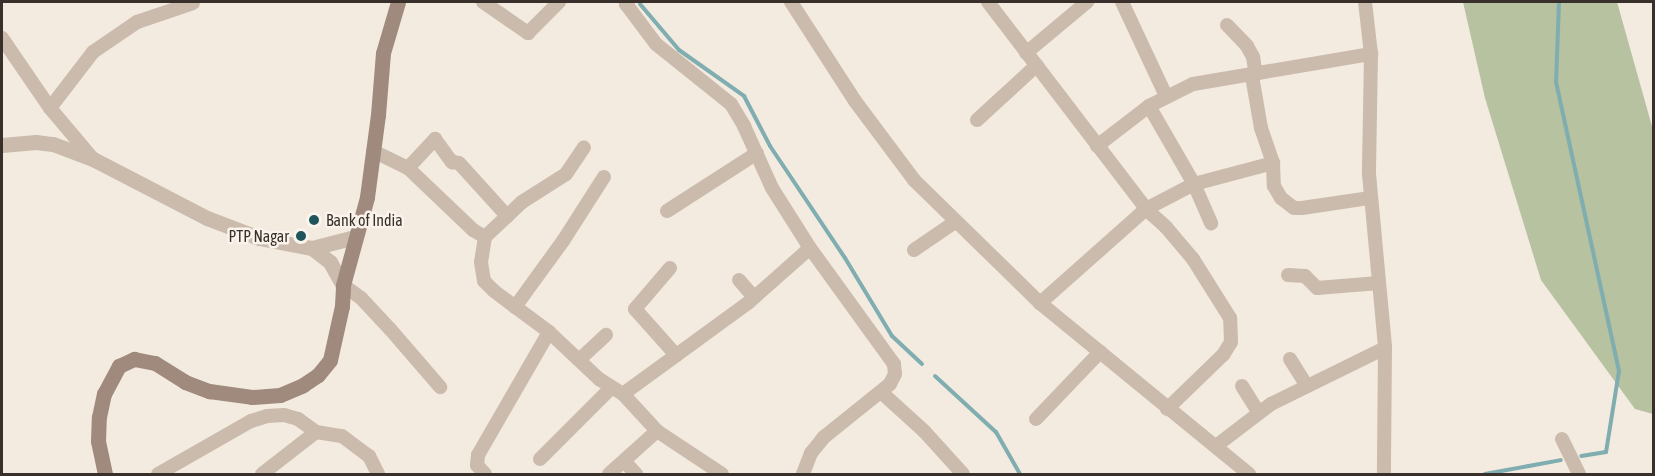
<!DOCTYPE html>
<style>
body{margin:0}
#map{position:relative;width:1655px;height:476px;overflow:hidden;background:#f3eae0;font-family:"Asap Condensed",sans-serif}
div>[style]{position:absolute}
.green>*{inset:0;background:#b6c2a0}
.stream>*{height:4px;margin:-2px;padding:0 2px;transform-origin:2px;border-radius:2px;background:#7fadb0}
.minor>*{height:14px;margin:-7px;padding:0 7px;transform-origin:7px;border-radius:7px;background:#cbbbac}
.tertiary>*{height:15px;margin:-7.5px;padding:0 7.5px;transform-origin:7.5px;border-radius:7.5px;background:#cbbbac}
.secondary>*{height:15px;margin:-7.5px;padding:0 7.5px;transform-origin:7.5px;border-radius:7.5px;background:#9f8a7d}
.dots>*{width:16px;height:16px;translate:-50% -50%;box-sizing:border-box;border:3px solid #faf4ed;border-radius:50%}
span{translate:-50% -50%;white-space:nowrap;text-align:center;line-height:1.15;-webkit-text-stroke:5px #faf4ed;paint-order:stroke}
.poi-label{font-size:16px;color:#3a302b}
.left{translate:0 -50%;text-align:left}
.right{translate:-100% -50%;text-align:right}
.frame{position:absolute;inset:0;border:3px solid #3a302b;pointer-events:none}
</style>
<div id="map">
<div class="green">
<i style="clip-path:polygon(1463px 2px,1617px 2px,1653px 130px,1653px 414px,1635px 409px,1541px 280px,1485px 98px)"></i>
</div>
<div class="stream">
<i style="left:1559px;top:2px;width:80px;rotate:92.1deg"></i>
<i style="left:1556px;top:82px;width:296px;rotate:77.7deg"></i>
<i style="left:1619px;top:371px;width:82px;rotate:99.1deg"></i>
<i style="left:1606px;top:452px;width:25px;rotate:171deg"></i>
<i style="left:640px;top:4px;width:60px;rotate:49.7deg"></i>
<i style="left:679px;top:50px;width:80px;rotate:35.3deg"></i>
<i style="left:744px;top:96px;width:56px;rotate:62.5deg"></i>
<i style="left:770px;top:146px;width:135px;rotate:56.2deg"></i>
<i style="left:845px;top:258px;width:91px;rotate:58.9deg"></i>
<i style="left:892px;top:336px;width:41px;rotate:43deg"></i>
<i style="left:935px;top:376px;width:83px;rotate:42.6deg"></i>
<i style="left:996px;top:432px;width:48px;rotate:60.3deg"></i>
<i style="left:1485px;top:474px;width:77px;rotate:-10.4deg"></i>
</div>
<div class="minor">
<i style="left:483px;top:2px;width:55px;rotate:34.6deg"></i>
<i style="left:528px;top:33px;width:44px;rotate:-45deg"></i>
<i style="left:628px;top:2px;width:3px;rotate:135deg"></i>
<i style="left:626px;top:4px;width:50px;rotate:53.1deg"></i>
<i style="left:656px;top:44px;width:96px;rotate:38.7deg"></i>
<i style="left:731px;top:104px;width:26px;rotate:59deg"></i>
<i style="left:744px;top:126px;width:68px;rotate:65.7deg"></i>
<i style="left:772px;top:188px;width:71px;rotate:57.7deg"></i>
<i style="left:810px;top:248px;width:143px;rotate:54.1deg"></i>
<i style="left:894px;top:364px;width:10px;rotate:84deg"></i>
<i style="left:895px;top:374px;width:11px;rotate:117deg"></i>
<i style="left:890px;top:384px;width:85px;rotate:141.2deg"></i>
<i style="left:824px;top:437px;width:21px;rotate:129deg"></i>
<i style="left:811px;top:453px;width:22px;rotate:111deg"></i>
<i style="left:791px;top:2px;width:118px;rotate:57.1deg"></i>
<i style="left:855px;top:101px;width:99px;rotate:53.2deg"></i>
<i style="left:914px;top:180px;width:176px;rotate:44.3deg"></i>
<i style="left:1040px;top:303px;width:270px;rotate:39.3deg"></i>
<i style="left:988px;top:2px;width:260px;rotate:52.6deg"></i>
<i style="left:1146px;top:209px;width:142px;rotate:138.4deg"></i>
<i style="left:1122px;top:2px;width:104px;rotate:64.9deg"></i>
<i style="left:1365px;top:2px;width:52px;rotate:83.4deg"></i>
<i style="left:1371px;top:54px;width:120px;rotate:91deg"></i>
<i style="left:1369px;top:174px;width:175px;rotate:84.7deg"></i>
<i style="left:1385px;top:348px;width:126px;rotate:90.5deg"></i>
<i style="left:1227px;top:25px;width:29px;rotate:46deg"></i>
<i style="left:1247px;top:46px;width:13px;rotate:61deg"></i>
<i style="left:1253px;top:57px;width:18px;rotate:81deg"></i>
<i style="left:2px;top:38px;width:85px;rotate:55.6deg"></i>
<i style="left:50px;top:108px;width:67px;rotate:49.9deg"></i>
<i style="left:1026px;top:53px;width:80px;rotate:-39.9deg"></i>
<i style="left:1252px;top:76px;width:53px;rotate:80.2deg"></i>
<i style="left:1261px;top:128px;width:37px;rotate:71deg"></i>
<i style="left:1273px;top:163px;width:23px;rotate:88deg"></i>
<i style="left:1274px;top:186px;width:14px;rotate:60deg"></i>
<i style="left:1281px;top:198px;width:16px;rotate:38deg"></i>
<i style="left:1294px;top:208px;width:8px"></i>
<i style="left:1302px;top:208px;width:69px;rotate:-8.4deg"></i>
<i style="left:1149px;top:106px;width:90px;rotate:60deg"></i>
<i style="left:1194px;top:184px;width:43px;rotate:66.4deg"></i>
<i style="left:50px;top:108px;width:71px;rotate:-52.5deg"></i>
<i style="left:93px;top:52px;width:53px;rotate:-34.3deg"></i>
<i style="left:137px;top:22px;width:59px;rotate:-18.7deg"></i>
<i style="left:977px;top:120px;width:81px;rotate:-42.5deg"></i>
<i style="left:1097px;top:146px;width:66px;rotate:-37.6deg"></i>
<i style="left:1149px;top:106px;width:49px;rotate:-26.6deg"></i>
<i style="left:1193px;top:84px;width:181px;rotate:-9.6deg"></i>
<i style="left:373px;top:151px;width:39px;rotate:26deg"></i>
<i style="left:408px;top:168px;width:90px;rotate:43.6deg"></i>
<i style="left:473px;top:230px;width:14px;rotate:30deg"></i>
<i style="left:485px;top:237px;width:25px;rotate:99deg"></i>
<i style="left:481px;top:262px;width:19px;rotate:81deg"></i>
<i style="left:484px;top:281px;width:14px;rotate:45deg"></i>
<i style="left:494px;top:291px;width:69px;rotate:36.7deg"></i>
<i style="left:549px;top:332px;width:69px;rotate:43.2deg"></i>
<i style="left:599px;top:379px;width:28px;rotate:32deg"></i>
<i style="left:623px;top:394px;width:50px;rotate:47.4deg"></i>
<i style="left:657px;top:431px;width:78px;rotate:33.5deg"></i>
<i style="left:408px;top:168px;width:40px;rotate:-47deg"></i>
<i style="left:435px;top:139px;width:29px;rotate:54deg"></i>
<i style="left:452px;top:162px;width:7px;rotate:8deg"></i>
<i style="left:459px;top:163px;width:72px;rotate:47.8deg"></i>
<i style="left:667px;top:211px;width:107px;rotate:-32.8deg"></i>
<i style="left:485px;top:237px;width:51px;rotate:-43.4deg"></i>
<i style="left:522px;top:202px;width:52px;rotate:-32.5deg"></i>
<i style="left:566px;top:174px;width:32px;rotate:-56deg"></i>
<i style="left:914px;top:250px;width:50px;rotate:-34.3deg"></i>
<i style="left:670px;top:268px;width:54px;rotate:130.5deg"></i>
<i style="left:635px;top:309px;width:62px;rotate:48.3deg"></i>
<i style="left:1288px;top:275px;width:17px;rotate:3deg"></i>
<i style="left:1305px;top:276px;width:17px;rotate:45deg"></i>
<i style="left:1317px;top:288px;width:62px;rotate:-4.6deg"></i>
<i style="left:739px;top:280px;width:23px;rotate:49deg"></i>
<i style="left:343px;top:285px;width:22px;rotate:36deg"></i>
<i style="left:361px;top:298px;width:42px;rotate:46.9deg"></i>
<i style="left:390px;top:329px;width:77px;rotate:49.2deg"></i>
<i style="left:515px;top:307px;width:82px;rotate:-54deg"></i>
<i style="left:563px;top:241px;width:76px;rotate:-57.4deg"></i>
<i style="left:1290px;top:359px;width:32px;rotate:58deg"></i>
<i style="left:579px;top:360px;width:37px;rotate:-43deg"></i>
<i style="left:1242px;top:386px;width:32px;rotate:58deg"></i>
<i style="left:881px;top:392px;width:58px;rotate:42.2deg"></i>
<i style="left:924px;top:431px;width:58px;rotate:47.8deg"></i>
<i style="left:623px;top:394px;width:156px;rotate:-36.1deg"></i>
<i style="left:749px;top:302px;width:81px;rotate:-41.5deg"></i>
<i style="left:1167px;top:409px;width:78px;rotate:-44deg"></i>
<i style="left:1223px;top:355px;width:15px;rotate:-58deg"></i>
<i style="left:1231px;top:342px;width:24px;rotate:-92deg"></i>
<i style="left:1230px;top:318px;width:70px;rotate:-122.1deg"></i>
<i style="left:1193px;top:259px;width:42px;rotate:-130.2deg"></i>
<i style="left:1166px;top:227px;width:27px;rotate:-138deg"></i>
<i style="left:1146px;top:209px;width:54px;rotate:-27.5deg"></i>
<i style="left:1194px;top:184px;width:82px;rotate:-14.9deg"></i>
<i style="left:1036px;top:419px;width:93px;rotate:-46.3deg"></i>
<i style="left:1562px;top:439px;width:39px;rotate:64deg"></i>
<i style="left:1216px;top:446px;width:69px;rotate:-37.4deg"></i>
<i style="left:1271px;top:404px;width:127px;rotate:-26.2deg"></i>
<i style="left:540px;top:459px;width:100px;rotate:-45deg"></i>
<i style="left:624px;top:461px;width:18px;rotate:47deg"></i>
<i style="left:158px;top:474px;width:107px;rotate:-29.7deg"></i>
<i style="left:251px;top:421px;width:17px;rotate:-17deg"></i>
<i style="left:267px;top:416px;width:17px;rotate:-3deg"></i>
<i style="left:284px;top:415px;width:15px;rotate:16deg"></i>
<i style="left:298px;top:419px;width:22px;rotate:36deg"></i>
<i style="left:316px;top:432px;width:26px;rotate:9deg"></i>
<i style="left:342px;top:436px;width:34px;rotate:37deg"></i>
<i style="left:369px;top:456px;width:20px;rotate:63deg"></i>
<i style="left:262px;top:474px;width:68px;rotate:-37.9deg"></i>
<i style="left:485px;top:474px;width:12px;rotate:-132deg"></i>
<i style="left:477px;top:465px;width:10px;rotate:-84deg"></i>
<i style="left:478px;top:455px;width:142px;rotate:-60deg"></i>
<i style="left:609px;top:474px;width:64px;rotate:-41.9deg"></i>
</div>
<div class="tertiary">
<i style="left:2px;top:145px;width:34px;rotate:-5deg"></i>
<i style="left:36px;top:142px;width:17px;rotate:7deg"></i>
<i style="left:53px;top:144px;width:43px;rotate:20.6deg"></i>
<i style="left:93px;top:159px;width:128px;rotate:27.4deg"></i>
<i style="left:207px;top:218px;width:56px;rotate:21deg"></i>
<i style="left:259px;top:238px;width:54px;rotate:10.7deg"></i>
<i style="left:312px;top:248px;width:44px;rotate:-14.3deg"></i>
<i style="left:312px;top:248px;width:23px;rotate:38deg"></i>
<i style="left:330px;top:262px;width:26px;rotate:61deg"></i>
</div>
<div class="secondary">
<i style="left:105px;top:474px;width:34px;rotate:-102deg"></i>
<i style="left:98px;top:441px;width:24px;rotate:-88deg"></i>
<i style="left:99px;top:417px;width:24px;rotate:-78deg"></i>
<i style="left:104px;top:394px;width:32px;rotate:-62deg"></i>
<i style="left:119px;top:366px;width:17px;rotate:-25deg"></i>
<i style="left:134px;top:359px;width:21px;rotate:11deg"></i>
<i style="left:155px;top:363px;width:36px;rotate:32deg"></i>
<i style="left:185px;top:382px;width:26px;rotate:21deg"></i>
<i style="left:209px;top:391px;width:43px;rotate:7.9deg"></i>
<i style="left:252px;top:397px;width:28px;rotate:-4deg"></i>
<i style="left:280px;top:395px;width:25px;rotate:-23deg"></i>
<i style="left:303px;top:385px;width:18px;rotate:-34deg"></i>
<i style="left:318px;top:375px;width:19px;rotate:-51deg"></i>
<i style="left:330px;top:360px;width:55px;rotate:-77.5deg"></i>
<i style="left:342px;top:306px;width:21px;rotate:-87deg"></i>
<i style="left:343px;top:285px;width:91px;rotate:-74.7deg"></i>
<i style="left:367px;top:197px;width:83px;rotate:-82.4deg"></i>
<i style="left:378px;top:115px;width:62px;rotate:-85.4deg"></i>
<i style="left:383px;top:53px;width:53px;rotate:-73.6deg"></i>
</div>
<div class="dots">
<i style="left:314px;top:220px;background:#20565b"></i>
<i style="left:301px;top:236px;background:#20565b"></i>
</div>
<div class="poi-label">
<span class="left" style="left:326px;top:220px">Bank of India</span>
<span class="right" style="left:289px;top:236px">PTP Nagar</span>
</div>
<div class="frame"></div>
</div>
